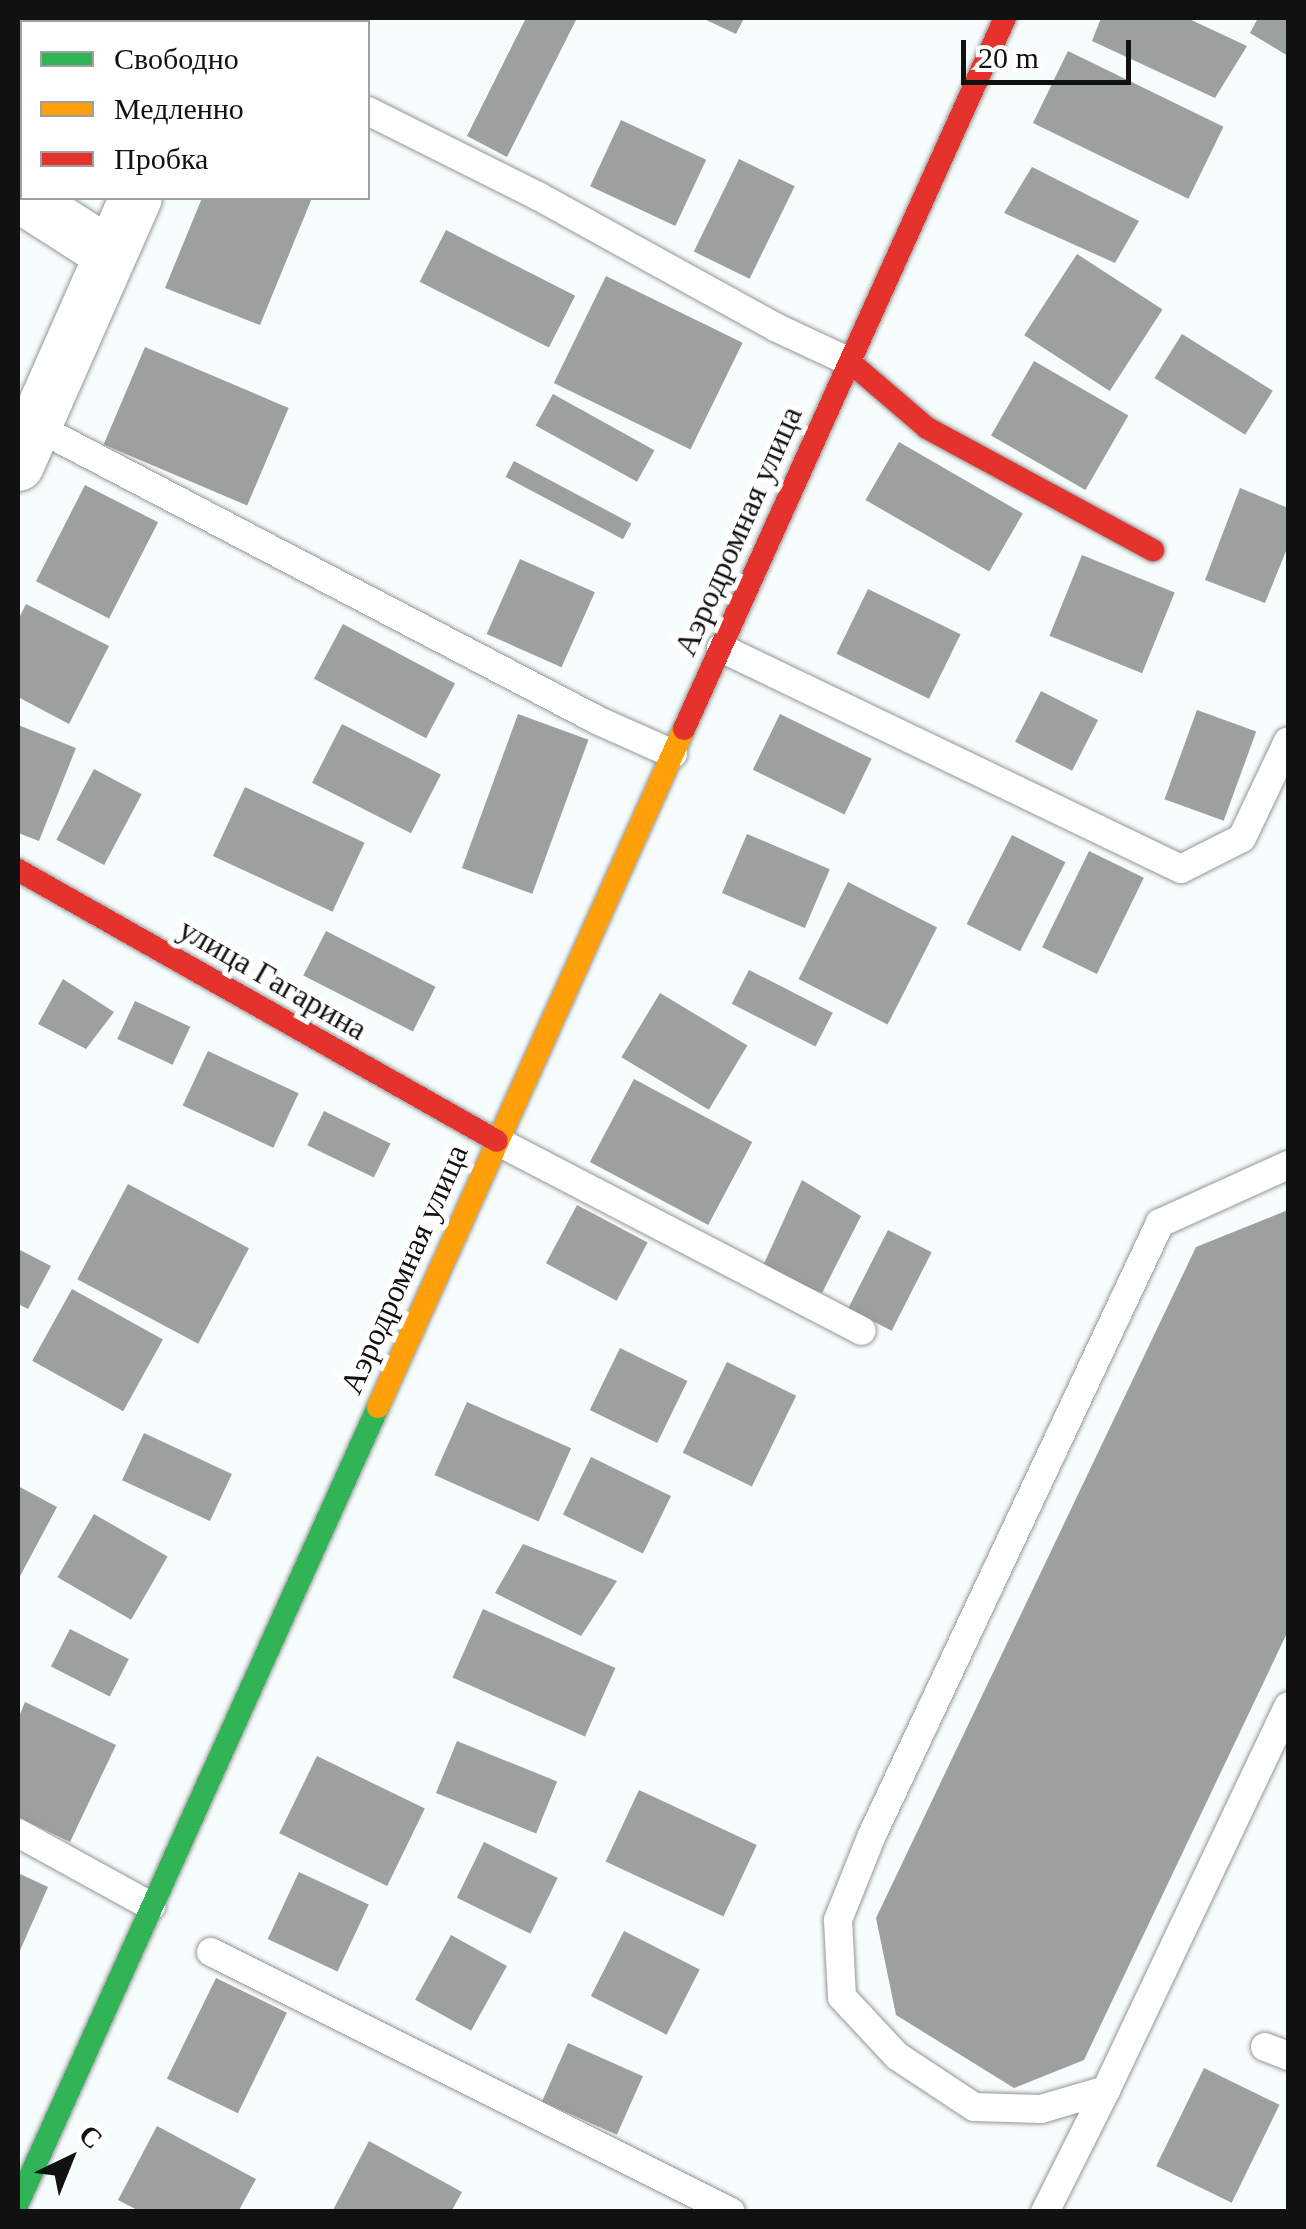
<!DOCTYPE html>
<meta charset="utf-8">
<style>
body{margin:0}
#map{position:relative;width:1306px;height:2229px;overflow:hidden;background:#f7fcfc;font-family:"Times New Roman",serif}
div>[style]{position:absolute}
.building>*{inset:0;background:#9ca09f;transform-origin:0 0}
.roads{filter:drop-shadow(0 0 2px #959797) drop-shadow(0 0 2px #959797)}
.lane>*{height:28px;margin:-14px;padding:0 14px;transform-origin:14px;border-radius:14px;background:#feffff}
.street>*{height:52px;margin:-26px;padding:0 26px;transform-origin:26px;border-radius:26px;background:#feffff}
.fast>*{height:22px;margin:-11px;padding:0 11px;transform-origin:11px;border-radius:11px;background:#30b455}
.slow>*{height:22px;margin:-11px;padding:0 11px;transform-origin:11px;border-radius:11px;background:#ff9f0a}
.jam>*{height:22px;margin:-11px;padding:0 11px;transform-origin:11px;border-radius:11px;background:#e5322d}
span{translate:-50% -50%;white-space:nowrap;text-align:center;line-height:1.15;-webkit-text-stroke:10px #fff;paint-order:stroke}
.street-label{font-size:32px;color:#111}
.frame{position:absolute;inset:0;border:20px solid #111;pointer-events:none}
.legend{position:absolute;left:20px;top:20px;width:350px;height:180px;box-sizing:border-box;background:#fff;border:2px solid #a0a0a0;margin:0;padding:12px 18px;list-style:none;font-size:30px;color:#111}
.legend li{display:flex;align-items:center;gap:20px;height:50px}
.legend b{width:50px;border:2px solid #a0a0a0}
.north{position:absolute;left:20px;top:2109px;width:100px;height:100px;-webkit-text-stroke:8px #fff;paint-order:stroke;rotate:43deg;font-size:28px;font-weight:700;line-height:40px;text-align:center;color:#111}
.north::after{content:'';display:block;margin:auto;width:35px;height:45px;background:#111;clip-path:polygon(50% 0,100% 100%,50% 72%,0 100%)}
.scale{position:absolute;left:961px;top:40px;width:170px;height:45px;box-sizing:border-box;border:5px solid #111;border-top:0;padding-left:12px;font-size:30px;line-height:35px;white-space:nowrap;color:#111;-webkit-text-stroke:8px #fff;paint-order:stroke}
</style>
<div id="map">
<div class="building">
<i style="clip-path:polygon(526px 18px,577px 18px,507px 157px,467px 136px)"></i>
<i style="clip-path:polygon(702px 18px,744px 18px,736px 34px)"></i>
<i style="clip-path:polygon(1101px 18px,1187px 18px,1247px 46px,1215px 98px,1092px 41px)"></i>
<i style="clip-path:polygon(1258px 18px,1288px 18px,1288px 56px,1250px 33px)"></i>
<i style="left:1068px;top:51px;width:173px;height:80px;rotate:26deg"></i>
<i style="left:621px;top:120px;width:94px;height:73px;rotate:25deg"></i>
<i style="left:739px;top:159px;width:62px;height:103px;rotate:26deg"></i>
<i style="clip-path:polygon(1032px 167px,1139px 221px,1115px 263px,1004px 213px)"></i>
<i style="clip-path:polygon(202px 198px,312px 198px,260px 325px,165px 288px)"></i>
<i style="left:446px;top:230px;width:145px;height:58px;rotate:27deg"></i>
<i style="left:1077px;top:254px;width:102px;height:97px;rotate:33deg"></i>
<i style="left:606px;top:276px;width:152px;height:119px;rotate:26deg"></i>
<i style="left:1182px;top:334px;width:107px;height:52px;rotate:32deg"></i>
<i style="left:145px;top:347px;width:156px;height:106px;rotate:23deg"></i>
<i style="left:1034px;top:361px;width:109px;height:86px;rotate:30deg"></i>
<i style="left:553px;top:394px;width:116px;height:36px;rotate:29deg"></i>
<i style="left:899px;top:442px;width:143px;height:67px;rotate:30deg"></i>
<i style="left:514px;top:461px;width:133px;height:18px;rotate:28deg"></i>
<i style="left:85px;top:485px;width:82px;height:108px;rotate:27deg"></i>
<i style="clip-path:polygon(1240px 488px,1288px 508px,1288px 546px,1265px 603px,1205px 580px)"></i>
<i style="left:1082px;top:555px;width:100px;height:87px;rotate:22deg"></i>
<i style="left:520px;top:559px;width:82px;height:82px;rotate:24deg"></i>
<i style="left:868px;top:589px;width:103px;height:72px;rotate:26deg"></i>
<i style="clip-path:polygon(26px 604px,109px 646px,69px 724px,18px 697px,18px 620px)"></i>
<i style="left:343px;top:624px;width:127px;height:62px;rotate:28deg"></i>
<i style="left:1041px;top:691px;width:64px;height:57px;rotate:27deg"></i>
<i style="left:1197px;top:710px;width:63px;height:95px;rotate:20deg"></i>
<i style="left:518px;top:714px;width:75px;height:164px;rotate:20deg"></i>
<i style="left:780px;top:714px;width:102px;height:62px;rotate:26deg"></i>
<i style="left:342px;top:724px;width:111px;height:66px;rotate:27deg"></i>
<i style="clip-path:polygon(18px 725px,76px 748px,39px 841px,18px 833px)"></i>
<i style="left:94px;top:769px;width:54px;height:80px;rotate:28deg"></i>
<i style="left:245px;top:787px;width:132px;height:76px;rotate:25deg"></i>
<i style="left:747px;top:834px;width:90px;height:64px;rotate:23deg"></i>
<i style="left:1012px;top:835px;width:60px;height:100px;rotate:27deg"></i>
<i style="left:1089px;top:851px;width:61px;height:107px;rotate:26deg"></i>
<i style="left:848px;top:882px;width:100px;height:109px;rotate:27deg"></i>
<i style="left:326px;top:931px;width:123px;height:50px;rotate:27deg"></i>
<i style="left:749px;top:970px;width:94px;height:38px;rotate:27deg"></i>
<i style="clip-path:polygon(63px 979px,114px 1012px,86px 1049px,38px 1024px)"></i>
<i style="left:660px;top:993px;width:102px;height:75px;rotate:31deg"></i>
<i style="left:135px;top:1001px;width:61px;height:42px;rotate:25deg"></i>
<i style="left:208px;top:1051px;width:100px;height:60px;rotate:25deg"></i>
<i style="left:634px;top:1079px;width:134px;height:94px;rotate:28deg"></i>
<i style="left:324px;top:1111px;width:74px;height:38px;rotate:26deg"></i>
<i style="clip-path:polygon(802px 1180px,861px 1216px,822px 1293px,762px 1268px)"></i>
<i style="left:128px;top:1184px;width:137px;height:108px;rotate:28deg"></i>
<i style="left:577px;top:1205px;width:80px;height:66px;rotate:28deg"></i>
<i style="clip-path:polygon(1288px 1210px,1288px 1631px,1084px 2060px,1014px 2088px,896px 2015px,876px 1918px,1196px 1247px)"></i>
<i style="left:888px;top:1230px;width:49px;height:88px;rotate:27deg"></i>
<i style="clip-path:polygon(18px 1249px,51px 1266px,28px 1309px,18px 1304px)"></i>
<i style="left:72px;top:1289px;width:104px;height:82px;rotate:29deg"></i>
<i style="left:620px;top:1348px;width:75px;height:69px;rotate:26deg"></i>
<i style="left:727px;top:1362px;width:77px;height:101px;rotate:26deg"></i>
<i style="left:467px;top:1402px;width:114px;height:80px;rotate:24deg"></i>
<i style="left:144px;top:1433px;width:97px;height:52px;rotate:25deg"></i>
<i style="left:591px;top:1457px;width:89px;height:64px;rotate:26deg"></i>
<i style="clip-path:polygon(18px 1486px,57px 1507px,18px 1580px)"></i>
<i style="left:94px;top:1514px;width:85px;height:73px;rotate:30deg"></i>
<i style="clip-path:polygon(523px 1544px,617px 1581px,581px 1636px,495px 1593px)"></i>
<i style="left:483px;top:1609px;width:145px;height:75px;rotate:24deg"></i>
<i style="left:70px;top:1629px;width:66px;height:42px;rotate:27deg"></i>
<i style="clip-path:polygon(25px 1702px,116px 1745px,70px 1842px,18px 1817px,18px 1719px)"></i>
<i style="left:457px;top:1741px;width:108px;height:56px;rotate:22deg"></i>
<i style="left:317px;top:1756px;width:120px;height:86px;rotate:26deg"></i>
<i style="left:639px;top:1790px;width:130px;height:79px;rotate:25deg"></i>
<i style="left:484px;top:1842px;width:82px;height:62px;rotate:26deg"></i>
<i style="left:299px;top:1872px;width:77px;height:74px;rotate:25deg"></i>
<i style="clip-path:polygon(18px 1873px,48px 1887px,18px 1955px)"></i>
<i style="left:624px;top:1931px;width:85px;height:73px;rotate:27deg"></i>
<i style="left:451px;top:1935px;width:64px;height:74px;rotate:29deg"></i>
<i style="left:216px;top:1978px;width:79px;height:112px;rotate:26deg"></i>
<i style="left:568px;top:2043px;width:82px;height:64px;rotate:24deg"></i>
<i style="left:1204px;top:2068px;width:84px;height:109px;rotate:26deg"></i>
<i style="clip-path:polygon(157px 2126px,256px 2179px,238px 2212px,141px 2212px,118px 2200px)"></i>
<i style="clip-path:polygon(369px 2141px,462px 2192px,451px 2212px,332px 2212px)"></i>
</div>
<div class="roads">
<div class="lane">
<i style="left:368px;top:111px;width:190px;rotate:26.6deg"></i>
<i style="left:538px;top:196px;width:271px;rotate:28.9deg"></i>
<i style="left:775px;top:327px;width:83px;rotate:25deg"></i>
<i style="left:35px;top:426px;width:636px;rotate:27.61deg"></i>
<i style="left:599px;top:721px;width:81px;rotate:24deg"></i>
<i style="left:721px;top:648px;width:510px;rotate:25.66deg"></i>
<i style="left:1181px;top:869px;width:68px;rotate:-26.9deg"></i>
<i style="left:1242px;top:838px;width:107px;rotate:-64.6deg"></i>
<i style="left:497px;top:1141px;width:411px;rotate:27.5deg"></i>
<i style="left:1288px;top:1165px;width:141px;rotate:155.6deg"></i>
<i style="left:1160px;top:1223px;width:676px;rotate:115.2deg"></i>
<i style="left:872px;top:1835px;width:92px;rotate:111.8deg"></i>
<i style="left:838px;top:1920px;width:77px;rotate:87deg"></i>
<i style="left:842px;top:1997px;width:81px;rotate:47deg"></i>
<i style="left:897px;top:2056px;width:92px;rotate:33.5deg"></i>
<i style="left:974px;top:2107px;width:67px;rotate:1.7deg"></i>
<i style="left:1041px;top:2109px;width:68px;rotate:-16.3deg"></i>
<i style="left:1106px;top:2090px;width:425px;rotate:-64.6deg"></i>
<i style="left:18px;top:1833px;width:152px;rotate:28.8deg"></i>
<i style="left:211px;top:1952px;width:581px;rotate:26.57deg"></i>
<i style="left:1265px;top:2047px;width:25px;rotate:21deg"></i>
<i style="left:1045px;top:2212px;width:136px;rotate:-63.4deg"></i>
</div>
<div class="street">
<i style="left:217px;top:22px;width:4px;rotate:-63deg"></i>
<i style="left:18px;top:195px;width:109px;rotate:32.7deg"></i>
<i style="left:18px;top:465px;width:292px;rotate:-66.2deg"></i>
</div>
<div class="fast">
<i style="left:18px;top:2203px;width:874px;rotate:-65.66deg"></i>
</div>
<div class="slow">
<i style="left:378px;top:1407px;width:744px;rotate:-65.71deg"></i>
</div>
<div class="jam">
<i style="left:850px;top:362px;width:101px;rotate:40.6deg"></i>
<i style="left:927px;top:428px;width:257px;rotate:28.4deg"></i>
<i style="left:684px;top:729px;width:780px;rotate:-65.7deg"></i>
<i style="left:18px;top:870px;width:550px;rotate:29.5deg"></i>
</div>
</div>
<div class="street-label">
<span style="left:738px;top:531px;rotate:-66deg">Аэродромная улица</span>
<span style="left:273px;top:979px;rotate:30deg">улица Гагарина</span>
<span style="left:404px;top:1269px;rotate:-66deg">Аэродромная улица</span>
</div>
<div class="frame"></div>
<ul class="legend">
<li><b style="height:12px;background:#30b455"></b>Свободно</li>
<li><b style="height:12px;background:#ff9f0a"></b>Медленно</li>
<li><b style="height:12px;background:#e5322d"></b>Пробка</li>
</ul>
<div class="north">С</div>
<div class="scale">20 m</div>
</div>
